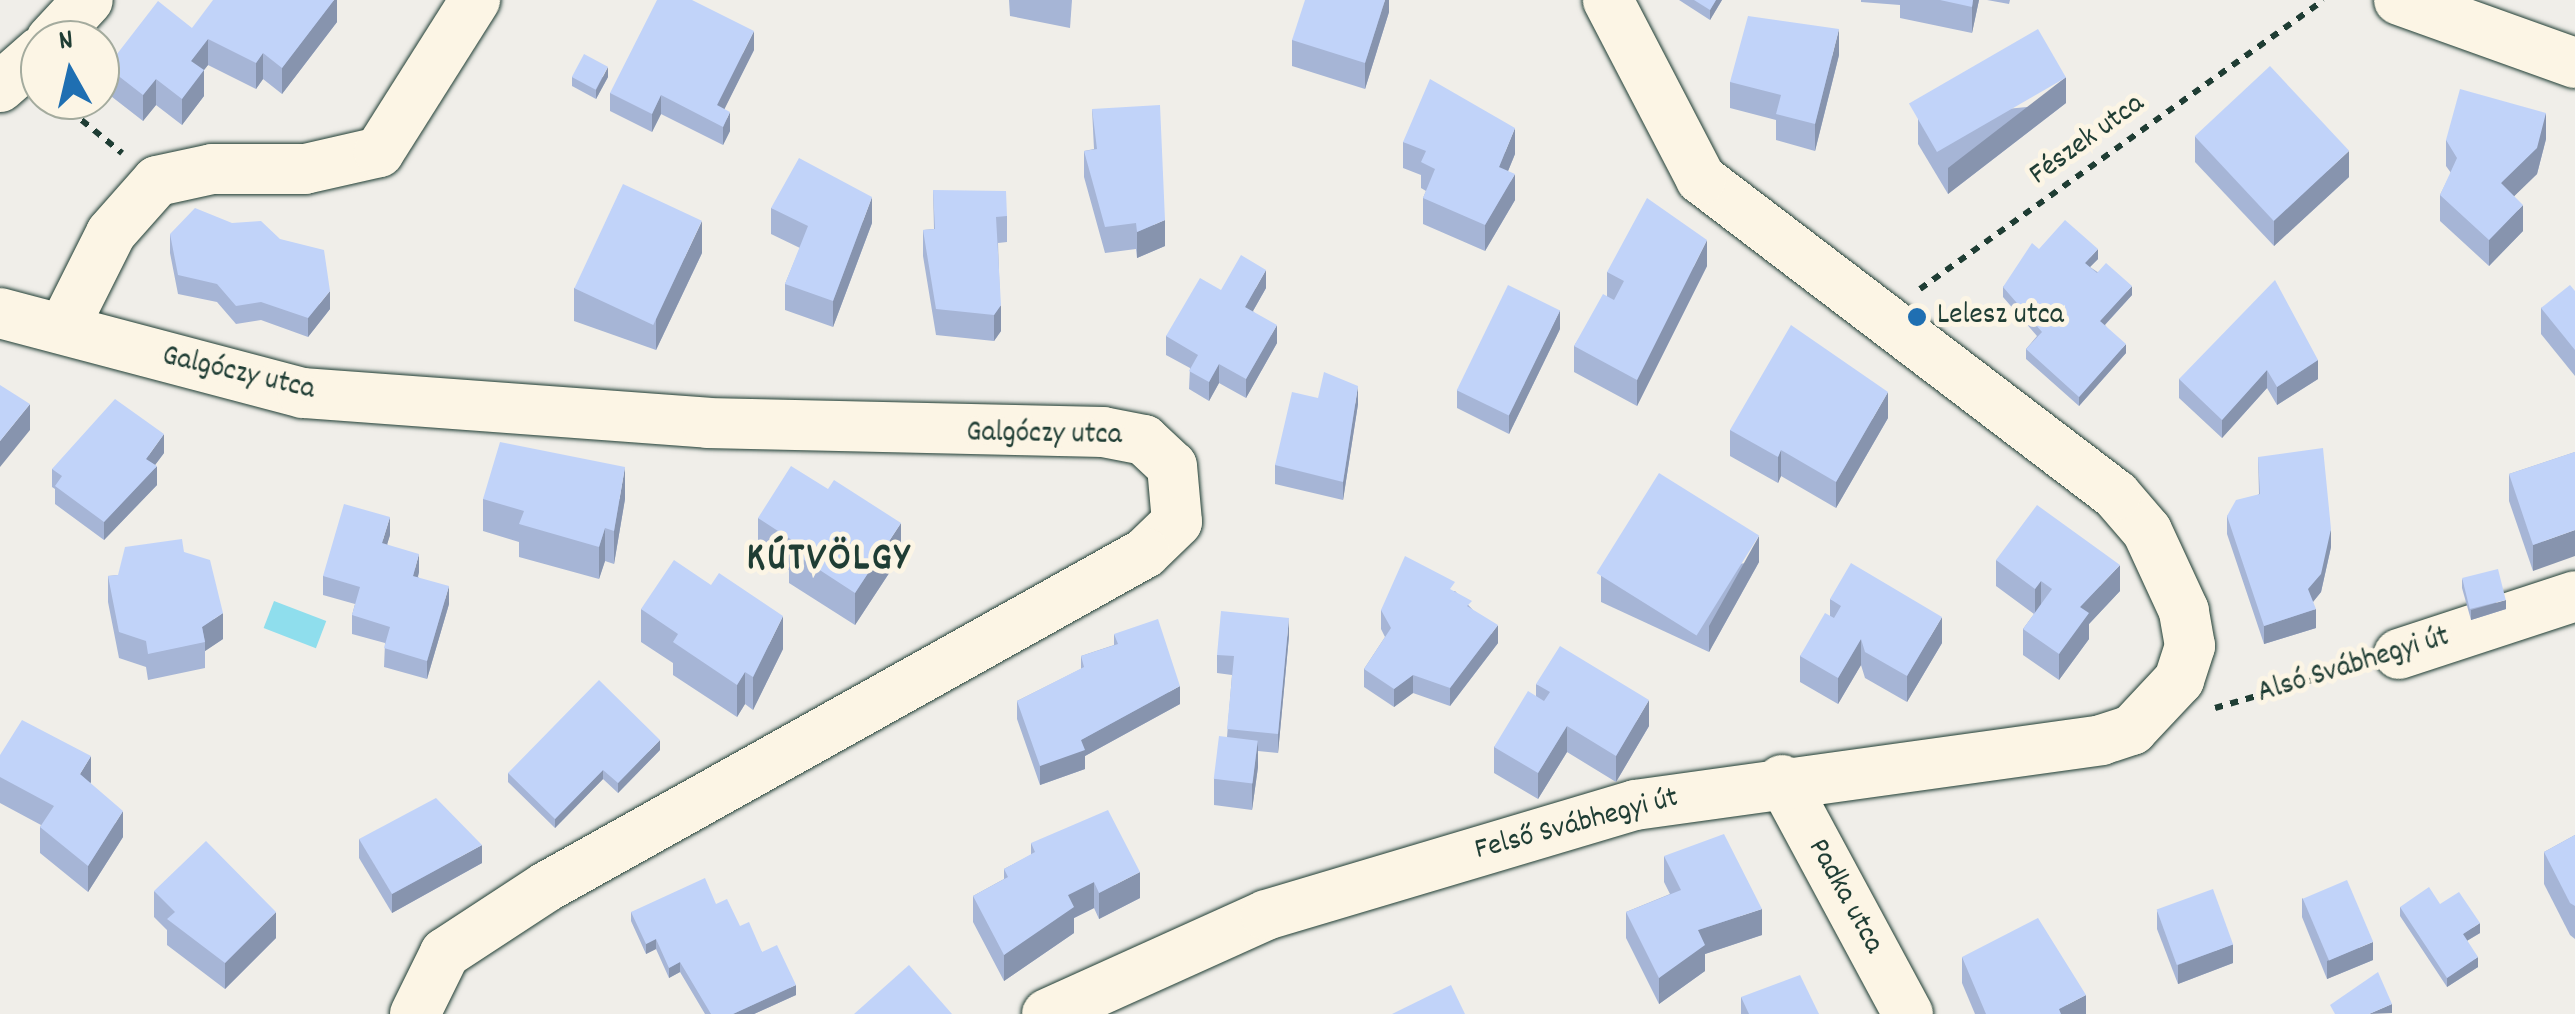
<!DOCTYPE html>
<meta charset="utf-8">
<style>
body{margin:0}
#map{position:relative;width:2575px;height:1014px;overflow:hidden;background:#f0eee9;font-family:Dekko,sans-serif}
div>[style]{position:absolute}
.water>*{inset:0;background:#8fdeed;transform-origin:0 0}
.path>*{height:6px;margin-top:-3px;transform-origin:0;background:repeating-linear-gradient(90deg,#1f3d34 0 8px,transparent 0 16px)}
.roads{filter:drop-shadow(0 0 2px #1f3d34) drop-shadow(0 0 2px #1f3d34)}
.minor>*{height:50px;margin:-25px;padding:0 25px;transform-origin:25px;border-radius:25px;background:#fcf5e5}
.wall>*{inset:0;background:#a6b5d6}
.shaded-wall>*{inset:0;background:#8794ae}
.building>*{inset:0;background:#c1d3f9;transform-origin:0 0}
.dots>*{width:28px;height:28px;translate:-50% -50%;box-sizing:border-box;border:5px solid #fcf5e5;border-radius:50%}
span{translate:-50% -50%;white-space:nowrap;text-align:center;line-height:1.15;-webkit-text-stroke:10px #fcf5e5;paint-order:stroke}
.street-label{font-size:30px;color:#1f3d34}
.poi-label{font-size:30px;color:#1f3d34}
.left{translate:0 -50%;text-align:left}
.district-label{font-size:40px;color:#1f3d34;font-weight:700;letter-spacing:2.5px}
.north{position:absolute;left:20px;top:20px;width:100px;height:100px;box-sizing:border-box;background:#fcf5e5;border:2px solid #a4ab9e;border-radius:50%;rotate:352deg;font-size:28px;font-weight:700;line-height:40px;text-align:center;color:#1f3d34}
.north::after{content:'';display:block;margin:auto;width:35px;height:45px;background:#1f6fb2;clip-path:polygon(50% 0,100% 100%,50% 72%,0 100%)}
</style>
<div id="map">
<div class="water">
<i style="left:274px;top:601px;width:56px;height:29px;rotate:21deg"></i>
</div>
<div class="path">
<i style="left:57px;top:100px;width:84px;rotate:39.2deg"></i>
<i style="left:1920px;top:289px;width:496px;rotate:-35.6deg"></i>
<i style="left:2215px;top:708px;width:148px;rotate:-16.1deg"></i>
</div>
<div class="roads">
<div class="minor">
<i style="left:2399px;top:0;width:187px;rotate:19.7deg"></i>
<i style="left:51px;top:40px;width:54px;rotate:-47.2deg"></i>
<i style="left:0;top:87px;width:53px;rotate:-41.2deg"></i>
<i style="left:0;top:313px;width:313px;rotate:14.8deg"></i>
<i style="left:303px;top:393px;width:405px;rotate:4.2deg"></i>
<i style="left:707px;top:423px;width:396px;rotate:1.3deg"></i>
<i style="left:1103px;top:432px;width:42px;rotate:11deg"></i>
<i style="left:1144px;top:440px;width:38px;rotate:43deg"></i>
<i style="left:1172px;top:466px;width:56px;rotate:84.9deg"></i>
<i style="left:1177px;top:522px;width:45px;rotate:135.9deg"></i>
<i style="left:1145px;top:553px;width:686px;rotate:150.86deg"></i>
<i style="left:546px;top:887px;width:121px;rotate:146.8deg"></i>
<i style="left:445px;top:953px;width:68px;rotate:116.2deg"></i>
<i style="left:63px;top:329px;width:107px;rotate:-63.4deg"></i>
<i style="left:111px;top:233px;width:69px;rotate:-48.5deg"></i>
<i style="left:157px;top:181px;width:56px;rotate:-12.3deg"></i>
<i style="left:212px;top:169px;width:93px"></i>
<i style="left:305px;top:169px;width:76px;rotate:-12.9deg"></i>
<i style="left:379px;top:152px;width:180px;rotate:-57.7deg"></i>
<i style="left:2399px;top:654px;width:185px;rotate:-18.2deg"></i>
<i style="left:1782px;top:780px;width:266px;rotate:61.7deg"></i>
<i style="left:1047px;top:1014px;width:240px;rotate:-24.3deg"></i>
<i style="left:1266px;top:915px;width:385px;rotate:-16.6deg"></i>
<i style="left:1635px;top:805px;width:471px;rotate:-7.9deg"></i>
<i style="left:2101px;top:740px;width:33px;rotate:-18deg"></i>
<i style="left:2132px;top:730px;width:69px;rotate:-46.8deg"></i>
<i style="left:2179px;top:680px;width:36px;rotate:-72deg"></i>
<i style="left:2190px;top:646px;width:36px;rotate:-100deg"></i>
<i style="left:2184px;top:611px;width:88px;rotate:-114.8deg"></i>
<i style="left:2147px;top:531px;width:48px;rotate:-130.7deg"></i>
<i style="left:2116px;top:495px;width:522px;rotate:-142.71deg"></i>
<i style="left:1701px;top:179px;width:202px;rotate:-117.5deg"></i>
</div>
</div>
<div class="wall">
<i style="clip-path:polygon(337px 0,337px 22px,282px 94px,263px 79px,256px 89px,208px 65px,204px 70px,204px 96px,182px 125px,156px 105px,143px 121px,107px 93px,107px 67px,192px 28px)"></i>
<i style="clip-path:polygon(1009px 0,1072px 0,1070px 28px,1010px 16px)"></i>
<i style="clip-path:polygon(1389px 0,1389px 12px,1365px 89px,1292px 66px,1292px 40px)"></i>
<i style="clip-path:polygon(1679px 0,1722px 0,1710px 20px)"></i>
<i style="clip-path:polygon(1861px 0,1979px 0,1972px 33px,1900px 18px,1900px 5px,1861px 2px)"></i>
<i style="clip-path:polygon(1987px 0,2010px 0,2009px 4px)"></i>
<i style="clip-path:polygon(754px 50px,724px 109px,730px 131px,723px 145px,661px 114px,652px 132px,610px 111px,610px 93px)"></i>
<i style="clip-path:polygon(1839px 55px,1815px 151px,1776px 140px,1776px 120px,1730px 108px,1730px 82px)"></i>
<i style="clip-path:polygon(572px 77px,608px 77px,596px 99px,572px 86px)"></i>
<i style="clip-path:polygon(2066px 103px,1948px 194px,1918px 144px,1918px 118px)"></i>
<i style="clip-path:polygon(1092px 109px,1165px 246px,1137px 258px,1136px 249px,1105px 253px,1084px 177px,1084px 151px,1094px 149px)"></i>
<i style="clip-path:polygon(2195px 136px,2349px 177px,2274px 246px,2195px 162px)"></i>
<i style="clip-path:polygon(2546px 139px,2537px 174px,2514px 196px,2523px 231px,2489px 266px,2440px 221px,2440px 195px,2451px 173px,2446px 166px,2446px 140px)"></i>
<i style="clip-path:polygon(1403px 142px,1515px 154px,1508px 171px,1515px 200px,1485px 251px,1423px 224px,1423px 198px,1426px 191px,1421px 188px,1421px 175px,1403px 168px)"></i>
<i style="clip-path:polygon(933px 190px,1007px 216px,1007px 242px,998px 243px,1001px 331px,994px 341px,936px 335px,923px 256px,923px 230px,934px 229px)"></i>
<i style="clip-path:polygon(771px 208px,872px 223px,833px 327px,785px 310px,785px 284px,800px 248px,771px 234px)"></i>
<i style="clip-path:polygon(170px 234px,330px 309px,308px 337px,261px 320px,236px 324px,217px 302px,178px 294px,170px 253px)"></i>
<i style="clip-path:polygon(2039px 249px,2098px 259px,2090px 267px,2132px 295px,2105px 325px,2126px 353px,2079px 406px,2026px 359px,2026px 349px,2037px 336px,2003px 297px,2003px 287px)"></i>
<i style="clip-path:polygon(702px 253px,656px 350px,574px 321px,574px 288px)"></i>
<i style="clip-path:polygon(1707px 266px,1637px 406px,1574px 372px,1574px 346px,1607px 296px,1607px 272px)"></i>
<i style="clip-path:polygon(1266px 288px,1253px 311px,1277px 343px,1246px 398px,1219px 383px,1209px 401px,1189px 389px,1190px 368px,1166px 355px,1166px 336px,1221px 290px)"></i>
<i style="clip-path:polygon(2575px 291px,2575px 376px,2541px 334px,2541px 308px)"></i>
<i style="clip-path:polygon(1560px 329px,1509px 434px,1457px 408px,1457px 390px)"></i>
<i style="clip-path:polygon(2318px 360px,2318px 379px,2277px 405px,2267px 388px,2222px 438px,2179px 398px,2179px 379px)"></i>
<i style="clip-path:polygon(1318px 398px,1358px 404px,1343px 500px,1275px 484px,1275px 465px)"></i>
<i style="clip-path:polygon(1888px 418px,1836px 508px,1781px 476px,1778px 483px,1730px 456px,1730px 430px)"></i>
<i style="clip-path:polygon(2575px 452px,2533px 571px,2509px 501px,2509px 474px)"></i>
<i style="clip-path:polygon(164px 453px,155px 465px,157px 485px,104px 540px,55px 504px,55px 489px,52px 487px,52px 469px)"></i>
<i style="clip-path:polygon(2258px 457px,2331px 547px,2321px 592px,2313px 602px,2316px 628px,2264px 644px,2227px 534px,2227px 516px,2259px 494px)"></i>
<i style="clip-path:polygon(483px 499px,625px 499px,614px 564px,605px 561px,599px 579px,519px 557px,519px 542px,483px 531px)"></i>
<i style="clip-path:polygon(758px 518px,901px 555px,855px 625px,789px 583px,789px 570px,758px 550px)"></i>
<i style="clip-path:polygon(390px 535px,387px 544px,419px 572px,418px 577px,449px 604px,427px 679px,384px 667px,385px 643px,352px 634px,352px 615px,355px 604px,323px 595px,323px 576px)"></i>
<i style="clip-path:polygon(184px 552px,223px 639px,205px 651px,205px 668px,148px 680px,146px 667px,119px 658px,108px 602px,108px 576px,118px 575px)"></i>
<i style="clip-path:polygon(1996px 560px,2120px 591px,2089px 624px,2089px 639px,2059px 680px,2023px 655px,2023px 629px,2034px 614px,1996px 586px)"></i>
<i style="clip-path:polygon(1759px 562px,1709px 652px,1601px 602px,1601px 576px)"></i>
<i style="clip-path:polygon(2462px 579px,2506px 609px,2471px 620px,2462px 588px)"></i>
<i style="clip-path:polygon(1455px 591px,1472px 609px,1498px 643px,1450px 706px,1413px 693px,1394px 707px,1364px 687px,1364px 669px,1385px 637px,1381px 629px,1381px 610px)"></i>
<i style="clip-path:polygon(1830px 599px,1942px 643px,1907px 702px,1865px 678px,1861px 665px,1838px 704px,1800px 682px,1800px 656px,1830px 616px)"></i>
<i style="clip-path:polygon(641px 609px,783px 649px,753px 710px,745px 704px,737px 717px,673px 675px,673px 663px,641px 642px)"></i>
<i style="clip-path:polygon(1114px 634px,1180px 704px,1085px 756px,1085px 769px,1040px 785px,1017px 719px,1017px 701px,1081px 669px,1081px 656px,1114px 645px)"></i>
<i style="clip-path:polygon(1289px 636px,1278px 753px,1258px 751px,1258px 767px,1252px 810px,1214px 805px,1214px 779px,1227px 737px,1232px 675px,1217px 673px,1217px 655px)"></i>
<i style="clip-path:polygon(1536px 684px,1649px 726px,1616px 782px,1567px 752px,1538px 799px,1494px 773px,1494px 747px,1536px 696px)"></i>
<i style="clip-path:polygon(660px 750px,618px 793px,603px 779px,555px 828px,508px 782px,508px 773px)"></i>
<i style="clip-path:polygon(0 755px,91px 782px,90px 783px,123px 837px,88px 892px,40px 853px,40px 827px,41px 825px,0 803px)"></i>
<i style="clip-path:polygon(2575px 835px,2575px 939px,2570px 935px,2544px 884px,2544px 852px)"></i>
<i style="clip-path:polygon(359px 839px,482px 863px,392px 913px,359px 858px)"></i>
<i style="clip-path:polygon(1031px 843px,1140px 898px,1099px 919px,1094px 908px,1074px 918px,1074px 933px,1004px 981px,973px 922px,973px 896px,1004px 879px,1004px 869px,1031px 855px)"></i>
<i style="clip-path:polygon(1664px 856px,1762px 935px,1705px 954px,1705px 971px,1659px 1004px,1626px 938px,1626px 912px,1670px 894px,1664px 882px)"></i>
<i style="clip-path:polygon(154px 891px,276px 938px,225px 989px,167px 945px,167px 930px,154px 917px)"></i>
<i style="clip-path:polygon(2302px 898px,2373px 960px,2327px 979px,2302px 917px)"></i>
<i style="clip-path:polygon(716px 904px,762px 952px,796px 995px,754px 1014px,705px 1014px,680px 972px,669px 978px,656px 949px,646px 954px,631px 921px,631px 912px)"></i>
<i style="clip-path:polygon(2440px 904px,2480px 933px,2467px 941px,2478px 967px,2447px 987px,2400px 916px,2400px 907px)"></i>
<i style="clip-path:polygon(2157px 911px,2233px 963px,2178px 984px,2157px 929px)"></i>
<i style="clip-path:polygon(1962px 957px,2086px 1014px,1975px 1014px,1962px 983px)"></i>
<i style="clip-path:polygon(1741px 997px,1819px 1014px,1741px 1014px)"></i>
</div>
<div class="shaded-wall">
<i style="clip-path:polygon(334px 0,337px 0,337px 22px,282px 94px,282px 68px)"></i>
<i style="clip-path:polygon(1385px 0,1389px 0,1389px 12px,1365px 89px,1365px 63px)"></i>
<i style="clip-path:polygon(1716px 0,1722px 0,1710px 20px,1710px 10px)"></i>
<i style="clip-path:polygon(1973px 0,1979px 0,1972px 33px,1972px 7px)"></i>
<i style="clip-path:polygon(1839px 29px,1839px 55px,1815px 151px,1815px 124px)"></i>
<i style="clip-path:polygon(754px 31px,754px 50px,717px 124px,717px 105px)"></i>
<i style="clip-path:polygon(208px 39px,208px 65px,204px 70px,204px 96px,182px 125px,182px 99px,191px 61px)"></i>
<i style="clip-path:polygon(263px 53px,263px 79px,256px 89px,256px 63px)"></i>
<i style="clip-path:polygon(608px 67px,608px 77px,596px 99px,596px 90px)"></i>
<i style="clip-path:polygon(2066px 77px,2066px 103px,1948px 194px,1948px 168px)"></i>
<i style="clip-path:polygon(156px 79px,156px 105px,143px 121px,143px 95px)"></i>
<i style="clip-path:polygon(661px 95px,661px 114px,652px 132px,652px 114px)"></i>
<i style="clip-path:polygon(730px 112px,730px 131px,723px 145px,723px 127px)"></i>
<i style="clip-path:polygon(2546px 113px,2546px 139px,2537px 174px,2501px 209px,2501px 183px)"></i>
<i style="clip-path:polygon(1515px 128px,1515px 154px,1499px 193px,1499px 167px)"></i>
<i style="clip-path:polygon(2349px 151px,2349px 177px,2274px 246px,2274px 220px)"></i>
<i style="clip-path:polygon(1515px 174px,1515px 200px,1485px 251px,1485px 225px)"></i>
<i style="clip-path:polygon(872px 197px,872px 223px,833px 327px,833px 301px)"></i>
<i style="clip-path:polygon(2523px 205px,2523px 231px,2489px 266px,2489px 240px)"></i>
<i style="clip-path:polygon(1165px 220px,1165px 246px,1137px 258px,1137px 232px)"></i>
<i style="clip-path:polygon(702px 221px,702px 253px,656px 350px,656px 318px)"></i>
<i style="clip-path:polygon(1707px 240px,1707px 266px,1637px 406px,1637px 380px)"></i>
<i style="clip-path:polygon(2098px 249px,2098px 259px,2085px 272px,2085px 263px)"></i>
<i style="clip-path:polygon(1266px 270px,1266px 288px,1245px 325px,1245px 307px)"></i>
<i style="clip-path:polygon(2132px 286px,2132px 295px,2100px 330px,2100px 321px)"></i>
<i style="clip-path:polygon(330px 291px,330px 309px,308px 337px,308px 318px)"></i>
<i style="clip-path:polygon(1001px 305px,1001px 331px,994px 341px,994px 315px)"></i>
<i style="clip-path:polygon(1560px 310px,1560px 329px,1509px 434px,1509px 415px)"></i>
<i style="clip-path:polygon(1277px 325px,1277px 343px,1246px 398px,1246px 379px)"></i>
<i style="clip-path:polygon(2126px 344px,2126px 353px,2079px 406px,2079px 397px)"></i>
<i style="clip-path:polygon(2318px 360px,2318px 379px,2277px 405px,2277px 387px)"></i>
<i style="clip-path:polygon(1219px 364px,1219px 383px,1209px 401px,1209px 382px)"></i>
<i style="clip-path:polygon(2267px 370px,2267px 388px,2222px 438px,2222px 420px)"></i>
<i style="clip-path:polygon(1358px 386px,1358px 404px,1343px 500px,1343px 482px)"></i>
<i style="clip-path:polygon(1888px 392px,1888px 418px,1836px 508px,1836px 482px)"></i>
<i style="clip-path:polygon(30px 404px,30px 430px,0 467px,0 441px)"></i>
<i style="clip-path:polygon(164px 434px,164px 453px,146px 477px,146px 459px)"></i>
<i style="clip-path:polygon(1781px 450px,1781px 476px,1778px 483px,1778px 457px)"></i>
<i style="clip-path:polygon(157px 466px,157px 485px,104px 540px,104px 522px)"></i>
<i style="clip-path:polygon(625px 467px,625px 499px,614px 564px,614px 531px)"></i>
<i style="clip-path:polygon(390px 517px,390px 535px,382px 561px,382px 543px)"></i>
<i style="clip-path:polygon(901px 523px,901px 555px,855px 625px,855px 593px)"></i>
<i style="clip-path:polygon(605px 528px,605px 561px,599px 579px,599px 547px)"></i>
<i style="clip-path:polygon(2331px 529px,2331px 547px,2321px 592px,2308px 608px,2308px 589px)"></i>
<i style="clip-path:polygon(2575px 530px,2575px 556px,2533px 571px,2533px 545px)"></i>
<i style="clip-path:polygon(1759px 536px,1759px 562px,1709px 652px,1709px 626px)"></i>
<i style="clip-path:polygon(419px 554px,419px 572px,413px 594px,413px 576px)"></i>
<i style="clip-path:polygon(2120px 565px,2120px 591px,2089px 624px,2089px 639px,2059px 680px,2059px 654px,2080px 607px)"></i>
<i style="clip-path:polygon(2041px 581px,2041px 607px,2035px 615px,2035px 589px)"></i>
<i style="clip-path:polygon(449px 586px,449px 604px,427px 679px,427px 661px)"></i>
<i style="clip-path:polygon(2506px 600px,2506px 609px,2471px 620px,2471px 610px)"></i>
<i style="clip-path:polygon(2316px 609px,2316px 628px,2264px 644px,2264px 626px)"></i>
<i style="clip-path:polygon(223px 613px,223px 639px,205px 651px,205px 642px,202px 627px)"></i>
<i style="clip-path:polygon(783px 616px,783px 649px,753px 710px,753px 677px)"></i>
<i style="clip-path:polygon(1942px 617px,1942px 643px,1907px 702px,1907px 676px)"></i>
<i style="clip-path:polygon(1289px 618px,1289px 636px,1278px 753px,1278px 734px)"></i>
<i style="clip-path:polygon(1498px 625px,1498px 643px,1450px 706px,1450px 688px)"></i>
<i style="clip-path:polygon(1861px 639px,1861px 665px,1838px 704px,1838px 678px)"></i>
<i style="clip-path:polygon(745px 672px,745px 704px,737px 717px,737px 685px)"></i>
<i style="clip-path:polygon(1413px 675px,1413px 693px,1394px 707px,1394px 689px)"></i>
<i style="clip-path:polygon(1180px 686px,1180px 704px,1085px 756px,1085px 769px,1040px 785px,1040px 766px,1081px 740px)"></i>
<i style="clip-path:polygon(1649px 700px,1649px 726px,1616px 782px,1616px 756px)"></i>
<i style="clip-path:polygon(1567px 726px,1567px 752px,1538px 799px,1538px 773px)"></i>
<i style="clip-path:polygon(660px 740px,660px 750px,618px 793px,618px 783px)"></i>
<i style="clip-path:polygon(1258px 741px,1258px 767px,1252px 810px,1252px 784px)"></i>
<i style="clip-path:polygon(91px 756px,91px 782px,80px 800px,80px 774px)"></i>
<i style="clip-path:polygon(603px 770px,603px 779px,555px 828px,555px 819px)"></i>
<i style="clip-path:polygon(123px 811px,123px 837px,88px 892px,88px 866px)"></i>
<i style="clip-path:polygon(482px 845px,482px 863px,392px 913px,392px 894px)"></i>
<i style="clip-path:polygon(1140px 872px,1140px 898px,1099px 919px,1099px 893px)"></i>
<i style="clip-path:polygon(1094px 882px,1094px 908px,1074px 918px,1074px 933px,1004px 981px,1004px 955px,1068px 895px)"></i>
<i style="clip-path:polygon(1762px 909px,1762px 935px,1705px 954px,1705px 971px,1659px 1004px,1659px 978px,1698px 930px)"></i>
<i style="clip-path:polygon(276px 912px,276px 938px,225px 989px,225px 963px)"></i>
<i style="clip-path:polygon(2480px 923px,2480px 933px,2463px 943px,2463px 934px)"></i>
<i style="clip-path:polygon(656px 939px,656px 949px,646px 954px,646px 944px)"></i>
<i style="clip-path:polygon(2373px 942px,2373px 960px,2327px 979px,2327px 961px)"></i>
<i style="clip-path:polygon(2233px 944px,2233px 963px,2178px 984px,2178px 965px)"></i>
<i style="clip-path:polygon(2478px 957px,2478px 967px,2447px 987px,2447px 978px)"></i>
<i style="clip-path:polygon(680px 962px,680px 972px,669px 978px,669px 968px)"></i>
<i style="clip-path:polygon(796px 985px,796px 995px,754px 1014px,733px 1014px)"></i>
<i style="clip-path:polygon(2086px 995px,2086px 1014px,2059px 1014px,2059px 1009px)"></i>
<i style="clip-path:polygon(2392px 1004px,2392px 1013px,2369px 1014px)"></i>
</div>
<div class="building">
<i style="clip-path:polygon(213px 0,334px 0,282px 68px,263px 53px,256px 63px,208px 39px,191px 61px,204px 70px,182px 99px,156px 79px,143px 95px,107px 67px,158px 1px,192px 28px)"></i>
<i style="clip-path:polygon(657px 0,692px 0,754px 31px,717px 105px,730px 112px,723px 127px,661px 95px,652px 114px,610px 93px)"></i>
<i style="clip-path:polygon(1305px 0,1385px 0,1365px 63px,1292px 40px)"></i>
<i style="clip-path:polygon(1694px 0,1716px 0,1710px 10px)"></i>
<i style="clip-path:polygon(1940px 0,1973px 0,1972px 7px)"></i>
<i style="clip-path:polygon(1748px 16px,1839px 29px,1815px 124px,1776px 114px,1781px 95px,1730px 82px)"></i>
<i style="left:2038px;top:29px;width:56px;height:149px;rotate:60deg"></i>
<i style="left:584px;top:54px;width:27px;height:26px;rotate:28deg"></i>
<i style="left:2270px;top:66px;width:116px;height:103px;rotate:47deg"></i>
<i style="clip-path:polygon(1430px 79px,1515px 128px,1499px 167px,1515px 174px,1485px 225px,1423px 198px,1435px 169px,1421px 162px,1426px 151px,1403px 142px)"></i>
<i style="clip-path:polygon(2460px 89px,2546px 113px,2537px 148px,2501px 183px,2523px 205px,2489px 240px,2440px 195px,2457px 158px,2446px 140px)"></i>
<i style="clip-path:polygon(1160px 105px,1165px 220px,1137px 232px,1136px 223px,1105px 227px,1084px 151px,1097px 149px,1092px 109px)"></i>
<i style="clip-path:polygon(799px 158px,872px 197px,833px 301px,785px 284px,808px 226px,771px 208px)"></i>
<i style="left:623px;top:184px;width:87px;height:115px;rotate:25deg"></i>
<i style="clip-path:polygon(933px 190px,1006px 191px,1007px 216px,996px 217px,1001px 305px,994px 315px,936px 309px,923px 230px,935px 229px)"></i>
<i style="clip-path:polygon(1647px 198px,1707px 240px,1637px 380px,1574px 346px,1603px 294px,1614px 300px,1624px 281px,1607px 272px)"></i>
<i style="clip-path:polygon(195px 208px,232px 223px,261px 221px,280px 239px,324px 250px,330px 291px,308px 318px,261px 302px,236px 306px,217px 284px,178px 275px,170px 234px)"></i>
<i style="clip-path:polygon(2065px 220px,2098px 249px,2085px 263px,2097px 273px,2106px 263px,2132px 286px,2100px 321px,2126px 344px,2079px 397px,2026px 349px,2042px 332px,2003px 287px,2032px 243px,2039px 249px)"></i>
<i style="clip-path:polygon(1241px 255px,1266px 270px,1245px 307px,1277px 325px,1246px 379px,1219px 364px,1209px 382px,1189px 371px,1198px 355px,1166px 336px,1200px 278px,1221px 290px)"></i>
<i style="clip-path:polygon(2275px 280px,2318px 360px,2277px 387px,2267px 370px,2222px 420px,2179px 379px)"></i>
<i style="left:1508px;top:285px;width:58px;height:117px;rotate:26deg"></i>
<i style="clip-path:polygon(2570px 285px,2575px 291px,2575px 350px,2541px 308px)"></i>
<i style="clip-path:polygon(1791px 325px,1888px 392px,1836px 482px,1781px 450px,1778px 457px,1730px 430px)"></i>
<i style="clip-path:polygon(1324px 372px,1358px 386px,1343px 482px,1275px 465px,1292px 392px,1318px 398px)"></i>
<i style="clip-path:polygon(0 385px,30px 404px,0 441px)"></i>
<i style="clip-path:polygon(115px 399px,164px 434px,146px 459px,157px 466px,104px 522px,55px 486px,62px 476px,52px 469px)"></i>
<i style="clip-path:polygon(500px 442px,625px 467px,614px 531px,605px 528px,599px 547px,519px 524px,524px 511px,483px 499px)"></i>
<i style="clip-path:polygon(2323px 448px,2331px 529px,2321px 574px,2308px 589px,2316px 609px,2264px 626px,2227px 516px,2236px 500px,2260px 494px,2258px 457px)"></i>
<i style="clip-path:polygon(2575px 452px,2575px 530px,2533px 545px,2509px 474px)"></i>
<i style="clip-path:polygon(791px 466px,828px 489px,834px 480px,901px 523px,855px 593px,789px 550px,795px 542px,758px 518px)"></i>
<i style="left:1659px;top:473px;width:118px;height:118px;rotate:32deg"></i>
<i style="clip-path:polygon(344px 504px,390px 517px,382px 543px,419px 554px,413px 576px,449px 586px,427px 661px,384px 648px,390px 627px,352px 615px,360px 587px,323px 576px)"></i>
<i style="clip-path:polygon(2037px 505px,2120px 565px,2080px 607px,2089px 613px,2059px 654px,2023px 629px,2052px 589px,2041px 581px,2035px 589px,1996px 560px)"></i>
<i style="clip-path:polygon(182px 539px,184px 552px,210px 560px,223px 613px,202px 627px,205px 642px,148px 654px,146px 641px,119px 632px,108px 576px,118px 575px,125px 547px)"></i>
<i style="clip-path:polygon(1405px 556px,1455px 582px,1450px 589px,1472px 601px,1467px 606px,1498px 625px,1450px 688px,1413px 675px,1394px 689px,1364px 669px,1391px 628px,1381px 610px)"></i>
<i style="clip-path:polygon(674px 560px,711px 585px,719px 573px,783px 616px,753px 677px,745px 672px,737px 685px,673px 642px,678px 634px,641px 609px)"></i>
<i style="clip-path:polygon(1851px 563px,1942px 617px,1907px 676px,1865px 652px,1861px 639px,1838px 678px,1800px 656px,1825px 613px,1834px 618px,1841px 606px,1830px 599px)"></i>
<i style="left:2498px;top:569px;width:32px;height:37px;rotate:76deg"></i>
<i style="clip-path:polygon(1221px 611px,1289px 618px,1278px 734px,1227px 729px,1234px 656px,1217px 655px)"></i>
<i style="clip-path:polygon(1158px 619px,1180px 686px,1081px 740px,1085px 750px,1040px 766px,1017px 701px,1084px 667px,1081px 656px,1118px 644px,1114px 634px)"></i>
<i style="clip-path:polygon(1560px 646px,1649px 700px,1616px 756px,1567px 726px,1538px 773px,1494px 747px,1528px 691px,1544px 701px,1550px 692px,1536px 684px)"></i>
<i style="clip-path:polygon(599px 680px,660px 740px,618px 783px,603px 770px,555px 819px,508px 773px)"></i>
<i style="clip-path:polygon(22px 720px,91px 756px,80px 774px,123px 811px,88px 866px,40px 827px,54px 806px,0 777px,0 755px)"></i>
<i style="left:1219px;top:736px;width:39px;height:43px;rotate:7deg"></i>
<i style="clip-path:polygon(436px 798px,482px 845px,392px 894px,359px 839px)"></i>
<i style="clip-path:polygon(1108px 810px,1140px 872px,1099px 893px,1094px 882px,1068px 895px,1074px 907px,1004px 955px,973px 896px,1008px 877px,1004px 869px,1035px 852px,1031px 843px)"></i>
<i style="clip-path:polygon(1724px 834px,1762px 909px,1698px 930px,1705px 945px,1659px 978px,1626px 912px,1681px 890px,1664px 856px)"></i>
<i style="clip-path:polygon(2575px 835px,2575px 906px,2570px 903px,2544px 852px)"></i>
<i style="clip-path:polygon(206px 841px,276px 912px,225px 963px,167px 919px,175px 912px,154px 891px)"></i>
<i style="clip-path:polygon(705px 878px,716px 904px,727px 899px,740px 926px,749px 922px,762px 952px,777px 945px,796px 985px,733px 1014px,711px 1014px,680px 962px,669px 968px,656px 939px,646px 944px,631px 912px)"></i>
<i style="left:2347px;top:880px;width:67px;height:48px;rotate:67deg"></i>
<i style="clip-path:polygon(2429px 887px,2440px 904px,2459px 892px,2480px 923px,2463px 934px,2478px 957px,2447px 978px,2400px 907px)"></i>
<i style="left:2213px;top:889px;width:59px;height:60px;rotate:70deg"></i>
<i style="clip-path:polygon(2038px 918px,2086px 995px,2059px 1009px,2061px 1014px,1986px 1014px,1962px 957px)"></i>
<i style="clip-path:polygon(909px 965px,952px 1014px,854px 1014px)"></i>
<i style="clip-path:polygon(2378px 972px,2392px 1004px,2369px 1014px,2335px 1014px,2330px 1005px)"></i>
<i style="clip-path:polygon(1800px 975px,1819px 1014px,1749px 1014px,1741px 997px)"></i>
<i style="clip-path:polygon(1451px 985px,1465px 1014px,1392px 1014px)"></i>
</div>
<div class="dots">
<i style="left:1917px;top:317px;background:#1f6fb2"></i>
</div>
<div class="street-label">
<span style="left:2088px;top:141px;rotate:-36deg">Fészek utca</span>
<span style="left:238px;top:375px;rotate:13deg">Galgóczy utca</span>
<span style="left:1044px;top:436px;rotate:1deg">Galgóczy utca</span>
<span style="left:2354px;top:667px;rotate:-17deg">Alsó Svábhegyi út</span>
<span style="left:1577px;top:826px;rotate:-15deg">Felső Svábhegyi út</span>
<span style="left:1844px;top:897px;rotate:61deg">Padka utca</span>
</div>
<div class="poi-label">
<span class="left" style="left:1937px;top:317px">Lelesz utca</span>
</div>
<div class="district-label">
<span style="left:829px;top:561px">KÚTVÖLGY</span>
</div>
<div class="north">N</div>
</div>
